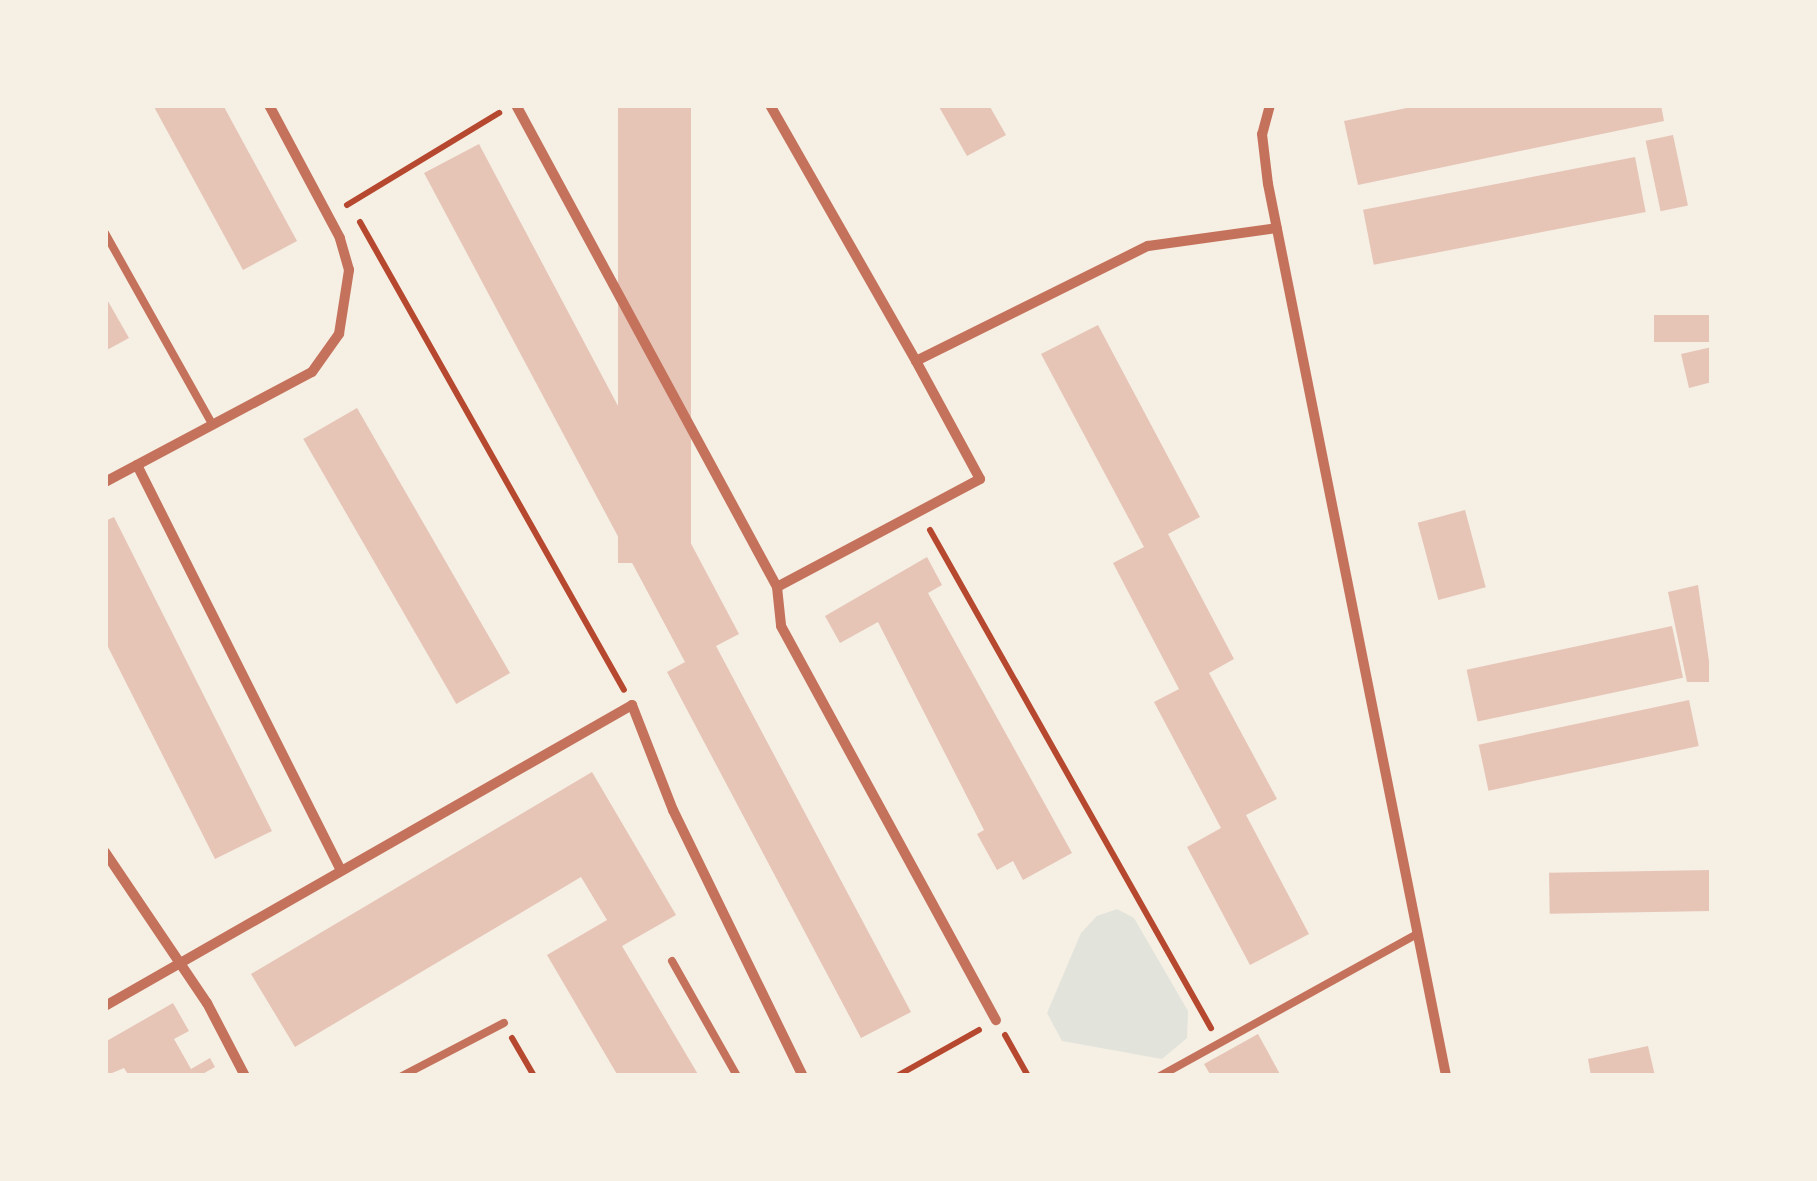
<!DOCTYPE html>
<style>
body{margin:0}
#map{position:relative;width:1817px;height:1181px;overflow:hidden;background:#f6efe4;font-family:Signika,sans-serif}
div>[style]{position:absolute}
.green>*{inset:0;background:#e2e4dc}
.building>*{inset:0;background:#e6c5b7;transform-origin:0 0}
.path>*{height:6px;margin:-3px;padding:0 3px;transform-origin:3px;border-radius:3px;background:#b5482f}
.service>*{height:8px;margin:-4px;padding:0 4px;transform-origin:4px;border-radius:4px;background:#c5725c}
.minor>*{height:10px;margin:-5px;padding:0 5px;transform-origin:5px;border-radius:5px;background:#c5725c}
span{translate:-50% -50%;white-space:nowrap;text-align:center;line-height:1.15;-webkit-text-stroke:8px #f6efe4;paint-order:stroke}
.frame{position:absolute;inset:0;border:108px solid #f6efe4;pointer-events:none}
</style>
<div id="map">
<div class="green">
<i style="clip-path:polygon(1117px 909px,1134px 918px,1188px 1011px,1187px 1038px,1162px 1059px,1062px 1041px,1047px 1013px,1081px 933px,1097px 916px)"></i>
</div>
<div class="building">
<i style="clip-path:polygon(153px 105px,223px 105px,297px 241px,243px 270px)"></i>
<i style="left:618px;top:105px;width:73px;height:458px"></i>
<i style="clip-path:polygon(938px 105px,989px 105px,1006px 135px,967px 156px)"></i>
<i style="clip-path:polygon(1421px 105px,1661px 105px,1664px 121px,1358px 185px,1344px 121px)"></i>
<i style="left:1673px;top:135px;width:72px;height:28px;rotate:78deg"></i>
<i style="clip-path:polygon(479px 144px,739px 634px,716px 646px,911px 1012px,861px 1038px,667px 672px,685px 662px,424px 173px)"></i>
<i style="left:1635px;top:157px;width:56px;height:277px;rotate:79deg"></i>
<i style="clip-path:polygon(105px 296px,129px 338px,105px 351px)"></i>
<i style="left:1712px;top:315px;width:27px;height:58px;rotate:90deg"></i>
<i style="clip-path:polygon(1098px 325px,1200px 517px,1168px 534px,1234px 659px,1209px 673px,1277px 799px,1246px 815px,1309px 934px,1250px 965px,1187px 847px,1221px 828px,1154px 702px,1179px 689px,1113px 563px,1144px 547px,1041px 354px)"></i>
<i style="clip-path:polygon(1712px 347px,1712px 382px,1689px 388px,1681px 354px)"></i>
<i style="left:357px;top:408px;width:306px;height:62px;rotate:60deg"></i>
<i style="left:1465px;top:510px;width:80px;height:49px;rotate:75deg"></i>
<i style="clip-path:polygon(114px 517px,272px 831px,215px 859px,105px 641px,105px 521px)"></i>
<i style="clip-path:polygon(927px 557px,942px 585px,928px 593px,1072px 853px,1023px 880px,1013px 861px,997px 870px,977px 834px,984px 830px,878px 622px,840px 643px,825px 616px)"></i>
<i style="clip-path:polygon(1698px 585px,1712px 682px,1687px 682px,1668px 592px)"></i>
<i style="left:1672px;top:626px;width:53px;height:210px;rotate:78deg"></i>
<i style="left:1689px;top:700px;width:47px;height:215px;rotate:78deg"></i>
<i style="clip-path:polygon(592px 772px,676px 915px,622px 946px,699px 1076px,618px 1076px,547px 955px,607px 920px,581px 877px,295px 1047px,251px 974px)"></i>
<i style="left:1711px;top:870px;width:41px;height:162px;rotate:89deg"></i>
<i style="clip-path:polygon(173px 1003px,189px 1031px,174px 1039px,191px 1069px,210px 1058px,215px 1067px,199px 1076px,129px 1076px,124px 1068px,105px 1076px,105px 1042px)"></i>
<i style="clip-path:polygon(1258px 1034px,1281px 1076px,1211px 1076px,1204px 1064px)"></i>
<i style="clip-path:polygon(1648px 1046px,1655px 1076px,1591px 1076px,1588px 1059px)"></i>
</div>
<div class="path">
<i style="left:347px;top:205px;width:178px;rotate:-31.2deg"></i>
<i style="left:360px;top:222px;width:537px;rotate:60.57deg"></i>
<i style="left:930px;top:530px;width:572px;rotate:60.57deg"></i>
<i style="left:1005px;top:1035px;width:47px;rotate:60.7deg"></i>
<i style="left:512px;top:1038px;width:44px;rotate:59.9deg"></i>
<i style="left:897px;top:1076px;width:94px;rotate:-29.3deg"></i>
</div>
<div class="service">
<i style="left:105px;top:233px;width:219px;rotate:60.7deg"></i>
<i style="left:672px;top:961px;width:132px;rotate:60.5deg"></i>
<i style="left:402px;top:1076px;width:115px;rotate:-27.5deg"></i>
<i style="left:1160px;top:1076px;width:291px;rotate:-28.9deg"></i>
</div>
<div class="minor">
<i style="left:516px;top:105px;width:548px;rotate:61.56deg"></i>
<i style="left:777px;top:587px;width:230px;rotate:-28deg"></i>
<i style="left:980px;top:479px;width:134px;rotate:-118.5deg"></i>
<i style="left:916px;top:361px;width:259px;rotate:-26.4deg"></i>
<i style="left:1148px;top:246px;width:130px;rotate:-7.9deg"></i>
<i style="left:770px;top:105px;width:295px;rotate:60.3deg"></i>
<i style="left:1270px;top:105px;width:30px;rotate:105deg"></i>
<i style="left:1262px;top:134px;width:50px;rotate:83.2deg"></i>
<i style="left:1268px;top:184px;width:910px;rotate:78.71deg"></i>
<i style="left:137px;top:465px;width:454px;rotate:63.3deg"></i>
<i style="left:105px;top:482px;width:234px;rotate:-28deg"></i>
<i style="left:312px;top:372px;width:47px;rotate:-54.6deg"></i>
<i style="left:339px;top:334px;width:65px;rotate:-81.1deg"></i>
<i style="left:349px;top:270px;width:33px;rotate:-106deg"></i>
<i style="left:340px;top:238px;width:151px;rotate:-118.1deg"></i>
<i style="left:777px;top:587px;width:39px;rotate:84deg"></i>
<i style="left:781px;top:626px;width:449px;rotate:61.4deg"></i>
<i style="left:105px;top:852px;width:182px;rotate:56deg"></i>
<i style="left:207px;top:1003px;width:82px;rotate:62.5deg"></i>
<i style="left:105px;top:1006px;width:607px;rotate:-29.73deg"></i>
<i style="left:632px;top:705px;width:113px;rotate:68.7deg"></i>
<i style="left:673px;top:810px;width:296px;rotate:64deg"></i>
</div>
<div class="frame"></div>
</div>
